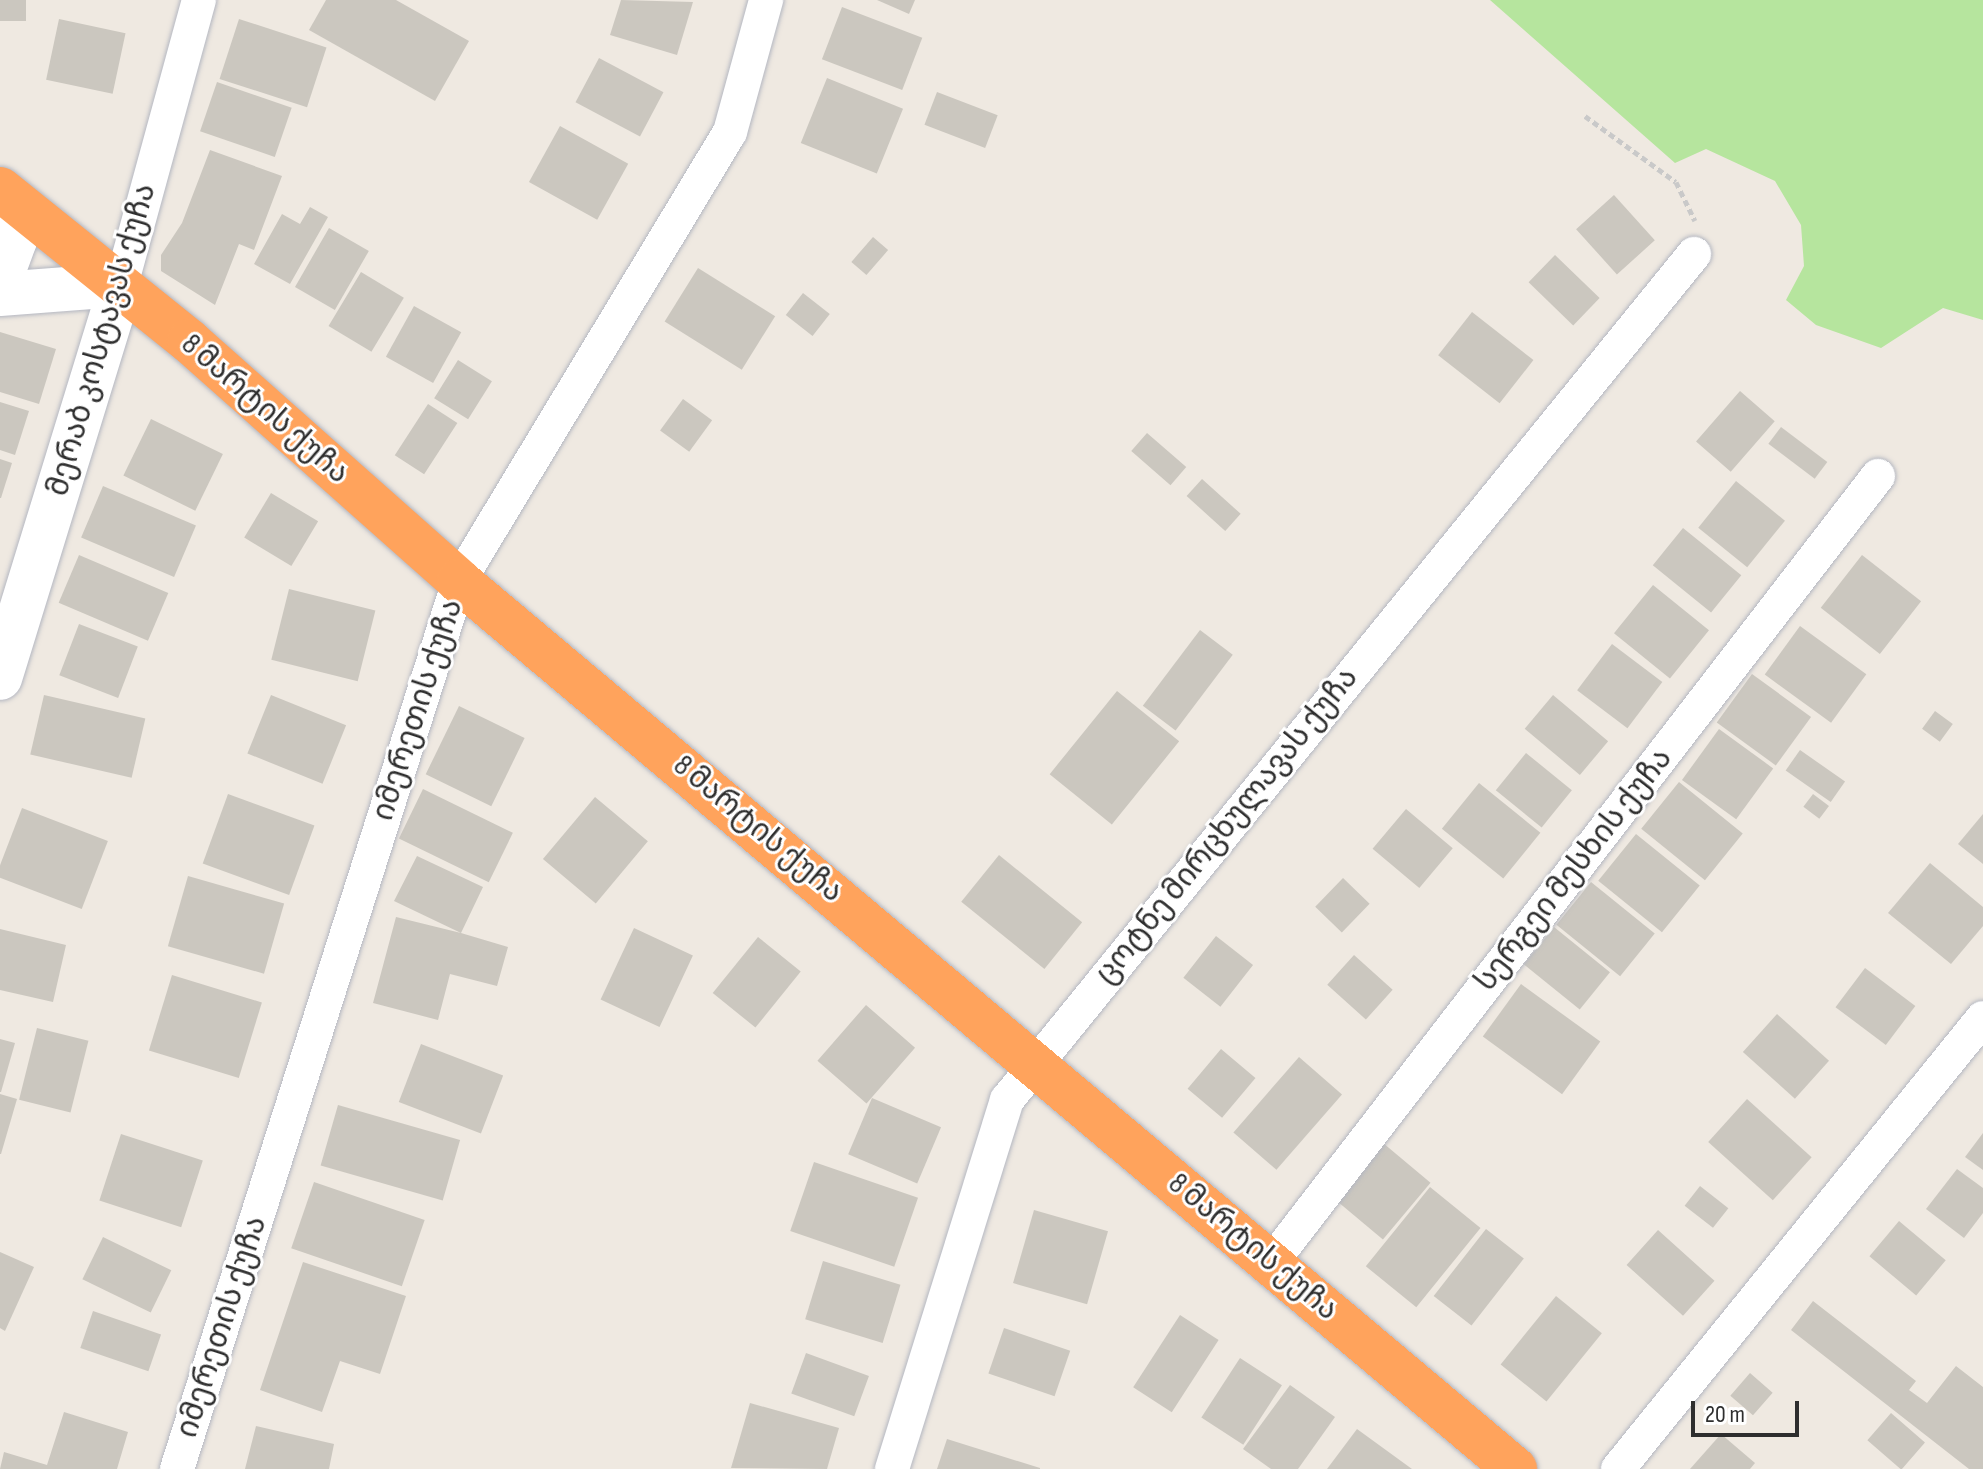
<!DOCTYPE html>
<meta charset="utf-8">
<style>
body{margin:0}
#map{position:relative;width:1983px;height:1469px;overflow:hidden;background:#efe9e1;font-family:"Sofia Sans Condensed","Noto Sans Georgian",sans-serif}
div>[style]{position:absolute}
.green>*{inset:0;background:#b6e59e}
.building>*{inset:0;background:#cbc7bf;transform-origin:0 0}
.path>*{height:5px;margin-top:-2.5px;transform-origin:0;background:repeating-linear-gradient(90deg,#c9c9c9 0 6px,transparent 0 10px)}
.roads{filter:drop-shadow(0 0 2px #b4b7c1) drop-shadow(0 0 2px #b4b7c1)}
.street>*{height:34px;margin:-17px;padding:0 17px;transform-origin:17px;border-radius:17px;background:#fff}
.secondary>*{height:44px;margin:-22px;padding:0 22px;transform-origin:22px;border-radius:22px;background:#fff}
.highway>*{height:44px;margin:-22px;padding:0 22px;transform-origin:22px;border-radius:22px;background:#ffa35c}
span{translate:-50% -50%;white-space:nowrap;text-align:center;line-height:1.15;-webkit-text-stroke:6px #fff;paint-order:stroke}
.street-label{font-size:30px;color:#2e2e2e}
.scale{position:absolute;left:1691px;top:1401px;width:108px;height:36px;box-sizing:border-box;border:4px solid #2e2e2e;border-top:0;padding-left:10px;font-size:24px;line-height:28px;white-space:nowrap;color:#2e2e2e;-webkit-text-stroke:6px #fff;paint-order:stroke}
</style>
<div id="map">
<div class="green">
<i style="clip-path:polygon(1490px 0,1983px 0,1983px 320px,1943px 308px,1881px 348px,1816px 325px,1786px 300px,1804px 266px,1801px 225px,1775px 181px,1706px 149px,1675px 163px)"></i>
</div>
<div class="building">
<i style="left:0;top:0;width:26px;height:21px"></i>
<i style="clip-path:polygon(326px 0,396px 0,469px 41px,435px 101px,309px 30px)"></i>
<i style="clip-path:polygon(621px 0,693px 2px,677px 55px,610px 35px)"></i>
<i style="clip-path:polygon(877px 0,915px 0,909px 14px)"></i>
<i style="left:842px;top:7px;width:86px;height:56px;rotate:21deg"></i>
<i style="left:59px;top:19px;width:68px;height:62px;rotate:12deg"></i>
<i style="left:239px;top:19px;width:92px;height:63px;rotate:18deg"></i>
<i style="left:599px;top:58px;width:73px;height:50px;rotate:28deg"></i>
<i style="left:827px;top:78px;width:82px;height:70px;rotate:22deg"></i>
<i style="left:217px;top:82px;width:79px;height:52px;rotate:19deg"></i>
<i style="left:937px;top:92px;width:65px;height:35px;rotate:21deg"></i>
<i style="left:560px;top:126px;width:78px;height:64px;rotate:29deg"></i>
<i style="clip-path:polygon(210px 150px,282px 176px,254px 250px,239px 244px,215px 305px,161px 271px,161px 255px,182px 223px)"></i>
<i style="left:1614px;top:195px;width:61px;height:51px;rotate:48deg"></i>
<i style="clip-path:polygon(310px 207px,328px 217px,290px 284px,254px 264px,282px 214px,300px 224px)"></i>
<i style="left:329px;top:228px;width:46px;height:68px;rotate:30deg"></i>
<i style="left:873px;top:237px;width:20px;height:33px;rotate:41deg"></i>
<i style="left:1555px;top:255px;width:62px;height:38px;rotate:44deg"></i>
<i style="left:698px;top:268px;width:91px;height:63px;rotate:32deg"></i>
<i style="left:361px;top:272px;width:50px;height:63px;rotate:31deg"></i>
<i style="left:803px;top:293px;width:34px;height:28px;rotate:38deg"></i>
<i style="left:414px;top:306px;width:54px;height:58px;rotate:29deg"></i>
<i style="left:1472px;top:312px;width:78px;height:55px;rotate:38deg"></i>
<i style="clip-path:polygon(0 332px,56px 349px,39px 404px,0 392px)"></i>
<i style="left:458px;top:360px;width:40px;height:45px;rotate:32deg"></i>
<i style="left:1740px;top:391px;width:46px;height:67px;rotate:41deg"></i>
<i style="left:683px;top:399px;width:36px;height:39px;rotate:36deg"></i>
<i style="clip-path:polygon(0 402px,29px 411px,15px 455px,0 450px)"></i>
<i style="left:428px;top:404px;width:35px;height:61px;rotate:33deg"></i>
<i style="left:151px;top:419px;width:80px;height:63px;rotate:26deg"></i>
<i style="left:1781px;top:427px;width:58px;height:21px;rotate:37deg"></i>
<i style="left:1147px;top:433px;width:52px;height:24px;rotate:41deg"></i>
<i style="clip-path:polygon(0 459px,12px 463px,1px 498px,0 498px)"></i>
<i style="left:1202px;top:479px;width:52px;height:23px;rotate:42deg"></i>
<i style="left:1736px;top:481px;width:63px;height:60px;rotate:39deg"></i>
<i style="left:103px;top:486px;width:101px;height:56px;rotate:23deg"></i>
<i style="left:271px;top:493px;width:55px;height:52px;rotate:31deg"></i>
<i style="left:1683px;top:528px;width:75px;height:48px;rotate:39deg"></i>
<i style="left:79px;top:555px;width:97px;height:52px;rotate:23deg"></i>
<i style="left:1862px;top:555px;width:75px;height:67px;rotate:38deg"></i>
<i style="left:1653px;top:585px;width:72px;height:62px;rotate:39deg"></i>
<i style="left:289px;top:589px;width:89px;height:73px;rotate:14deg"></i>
<i style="left:79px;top:624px;width:63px;height:55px;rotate:21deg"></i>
<i style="left:1800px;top:626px;width:82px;height:60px;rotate:36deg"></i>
<i style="left:1200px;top:630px;width:41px;height:95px;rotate:37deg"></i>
<i style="left:1612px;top:644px;width:63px;height:58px;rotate:37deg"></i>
<i style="left:1752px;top:674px;width:73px;height:60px;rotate:36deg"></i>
<i style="left:1117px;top:691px;width:80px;height:107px;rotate:39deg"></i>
<i style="left:44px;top:695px;width:104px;height:61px;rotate:13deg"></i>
<i style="left:271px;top:695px;width:81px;height:63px;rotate:22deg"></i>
<i style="left:1553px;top:695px;width:72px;height:44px;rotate:40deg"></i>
<i style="left:459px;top:706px;width:73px;height:76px;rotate:26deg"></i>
<i style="left:1935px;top:711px;width:22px;height:22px;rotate:36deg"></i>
<i style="left:1719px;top:729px;width:67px;height:63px;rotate:36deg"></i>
<i style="left:1800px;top:750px;width:55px;height:25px;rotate:35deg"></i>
<i style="left:1526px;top:753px;width:59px;height:48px;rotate:39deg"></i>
<i style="left:1679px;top:782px;width:82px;height:60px;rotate:39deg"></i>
<i style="left:1479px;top:783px;width:79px;height:59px;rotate:39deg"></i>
<i style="left:423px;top:789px;width:100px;height:55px;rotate:26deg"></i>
<i style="left:228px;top:794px;width:92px;height:74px;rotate:20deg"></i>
<i style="left:1813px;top:794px;width:20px;height:16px;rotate:37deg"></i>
<i style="left:595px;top:797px;width:69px;height:81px;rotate:40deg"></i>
<i style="left:22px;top:808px;width:92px;height:73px;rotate:21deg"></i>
<i style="left:1406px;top:809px;width:61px;height:52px;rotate:40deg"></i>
<i style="clip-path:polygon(1983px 814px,1983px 864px,1958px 844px)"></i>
<i style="left:1636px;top:834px;width:82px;height:60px;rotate:39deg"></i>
<i style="left:999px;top:855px;width:107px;height:60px;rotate:39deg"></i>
<i style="clip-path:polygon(417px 856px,483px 887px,461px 933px,508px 947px,497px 986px,450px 974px,438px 1020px,373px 1003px,396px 917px,461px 933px,394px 901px)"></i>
<i style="clip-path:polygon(1930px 863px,1983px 907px,1983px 926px,1951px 964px,1888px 913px)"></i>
<i style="left:188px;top:876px;width:100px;height:73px;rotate:16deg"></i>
<i style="left:1343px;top:878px;width:37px;height:40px;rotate:44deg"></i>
<i style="left:1591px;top:882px;width:82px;height:55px;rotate:39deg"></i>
<i style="left:1554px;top:927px;width:72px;height:48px;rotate:39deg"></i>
<i style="left:634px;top:928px;width:65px;height:79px;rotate:25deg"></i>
<i style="clip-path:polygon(0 929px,66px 945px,53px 1002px,0 990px)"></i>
<i style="left:1216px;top:936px;width:47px;height:53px;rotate:38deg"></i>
<i style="left:758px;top:937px;width:55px;height:72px;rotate:39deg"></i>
<i style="left:1354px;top:955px;width:52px;height:40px;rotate:42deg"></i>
<i style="left:1865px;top:968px;width:63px;height:49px;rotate:37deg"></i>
<i style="left:172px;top:975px;width:94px;height:79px;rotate:17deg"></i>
<i style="left:1521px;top:984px;width:98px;height:65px;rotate:36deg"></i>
<i style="left:866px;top:1005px;width:65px;height:74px;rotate:41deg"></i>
<i style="left:1777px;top:1014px;width:70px;height:51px;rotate:42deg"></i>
<i style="left:37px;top:1028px;width:53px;height:74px;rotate:14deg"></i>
<i style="clip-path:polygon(0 1039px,15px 1043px,1px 1092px,0 1092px)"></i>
<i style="left:421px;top:1044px;width:88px;height:62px;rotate:21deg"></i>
<i style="left:1221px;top:1049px;width:45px;height:52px;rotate:40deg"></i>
<i style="left:1299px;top:1057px;width:57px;height:100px;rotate:41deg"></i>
<i style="clip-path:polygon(0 1094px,17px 1099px,1px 1154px,0 1154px)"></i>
<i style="left:872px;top:1098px;width:75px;height:61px;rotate:23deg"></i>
<i style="left:1747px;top:1099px;width:87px;height:58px;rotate:42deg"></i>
<i style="left:338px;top:1105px;width:127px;height:63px;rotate:16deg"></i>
<i style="clip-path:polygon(1983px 1133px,1983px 1170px,1965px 1157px)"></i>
<i style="left:121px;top:1134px;width:86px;height:70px;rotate:18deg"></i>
<i style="left:1383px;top:1143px;width:62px;height:74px;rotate:40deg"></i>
<i style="left:814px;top:1162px;width:110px;height:73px;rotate:19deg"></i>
<i style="clip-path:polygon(1957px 1169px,1983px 1188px,1983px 1213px,1964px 1238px,1926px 1209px)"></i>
<i style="left:314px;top:1182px;width:117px;height:70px;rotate:19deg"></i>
<i style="left:1700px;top:1186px;width:36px;height:25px;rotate:38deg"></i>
<i style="left:1430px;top:1187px;width:65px;height:102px;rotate:39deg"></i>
<i style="left:1034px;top:1210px;width:77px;height:76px;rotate:16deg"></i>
<i style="left:1899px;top:1221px;width:61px;height:46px;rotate:40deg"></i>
<i style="left:1486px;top:1229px;width:48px;height:85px;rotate:38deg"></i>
<i style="left:1658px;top:1230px;width:76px;height:47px;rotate:42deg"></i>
<i style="left:103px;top:1237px;width:76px;height:47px;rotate:26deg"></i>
<i style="clip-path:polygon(0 1252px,34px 1267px,5px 1331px,0 1328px)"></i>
<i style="left:823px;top:1261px;width:81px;height:61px;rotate:17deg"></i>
<i style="clip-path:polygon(303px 1262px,406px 1296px,380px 1374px,340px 1361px,322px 1412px,260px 1390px)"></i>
<i style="left:1556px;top:1296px;width:59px;height:88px;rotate:39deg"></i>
<i style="clip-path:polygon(1813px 1301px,1916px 1381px,1909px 1390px,1927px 1403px,1956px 1366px,1983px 1387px,1983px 1469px,1969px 1469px,1791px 1330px)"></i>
<i style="left:93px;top:1311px;width:72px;height:39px;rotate:19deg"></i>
<i style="left:1180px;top:1315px;width:46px;height:86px;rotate:33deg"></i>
<i style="left:1004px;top:1328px;width:70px;height:48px;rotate:19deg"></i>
<i style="left:806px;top:1353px;width:67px;height:43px;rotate:20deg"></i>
<i style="left:1240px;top:1358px;width:50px;height:71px;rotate:33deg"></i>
<i style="left:1750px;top:1373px;width:30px;height:30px;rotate:41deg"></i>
<i style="clip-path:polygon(1290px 1385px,1335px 1417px,1298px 1469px,1271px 1469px,1243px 1449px)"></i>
<i style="clip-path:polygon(750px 1403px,839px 1428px,827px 1469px,731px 1468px)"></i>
<i style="clip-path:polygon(64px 1412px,128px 1432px,117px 1469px,0 1469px,4px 1452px,47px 1465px)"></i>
<i style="left:1891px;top:1413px;width:45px;height:36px;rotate:41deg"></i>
<i style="clip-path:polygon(256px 1426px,334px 1444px,329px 1469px,245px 1469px)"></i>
<i style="clip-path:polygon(1357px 1429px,1412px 1469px,1327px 1469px)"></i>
<i style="clip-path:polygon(1721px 1434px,1755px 1463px,1750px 1469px,1690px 1469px)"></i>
<i style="clip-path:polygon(947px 1439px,1040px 1468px,1040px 1469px,937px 1469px)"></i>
</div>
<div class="path">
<i style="left:1585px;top:116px;width:112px;rotate:36deg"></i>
<i style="left:1676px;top:182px;width:43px;rotate:64deg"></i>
</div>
<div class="roads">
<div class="street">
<i style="left:121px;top:285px;width:295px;rotate:-74.7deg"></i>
<i style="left:1271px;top:1263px;width:994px;rotate:-52.36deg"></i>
<i style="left:177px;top:1469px;width:932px;rotate:-72.38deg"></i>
<i style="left:459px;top:581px;width:524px;rotate:-58.89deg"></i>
<i style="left:730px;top:132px;width:137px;rotate:-74.7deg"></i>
<i style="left:892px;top:1469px;width:387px;rotate:-72.7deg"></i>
<i style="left:1007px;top:1100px;width:1090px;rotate:-50.92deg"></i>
<i style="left:1618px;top:1469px;width:580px;rotate:-51.02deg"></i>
</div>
<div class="secondary">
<i style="left:0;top:281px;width:44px;rotate:-69.9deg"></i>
<i style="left:15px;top:240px;width:47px;rotate:-102.3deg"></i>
<i style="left:0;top:294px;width:121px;rotate:-4.3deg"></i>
<i style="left:121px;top:285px;width:411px;rotate:107.1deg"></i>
</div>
<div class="highway">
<i style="left:0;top:189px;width:243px;rotate:38.8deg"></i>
<i style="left:189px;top:341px;width:361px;rotate:41.6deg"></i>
<i style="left:459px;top:581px;width:1380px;rotate:40.06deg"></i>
</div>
</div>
<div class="street-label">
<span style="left:102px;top:340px;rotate:-74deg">მერაბ კოსტავას ქუჩა</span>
<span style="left:265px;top:409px;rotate:41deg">8 მარტის ქუჩა</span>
<span style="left:418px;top:710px;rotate:-72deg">იმერეთის ქუჩა</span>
<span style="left:1227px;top:826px;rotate:-51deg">ცოტნე მირცხულავას ქუჩა</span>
<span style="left:758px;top:829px;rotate:40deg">8 მარტის ქუჩა</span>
<span style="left:1574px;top:870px;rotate:-52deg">სერგეი მესხის ქუჩა</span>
<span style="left:1253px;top:1247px;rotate:40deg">8 მარტის ქუჩა</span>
<span style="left:222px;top:1327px;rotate:-72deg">იმერეთის ქუჩა</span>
</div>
<div class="scale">20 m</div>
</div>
